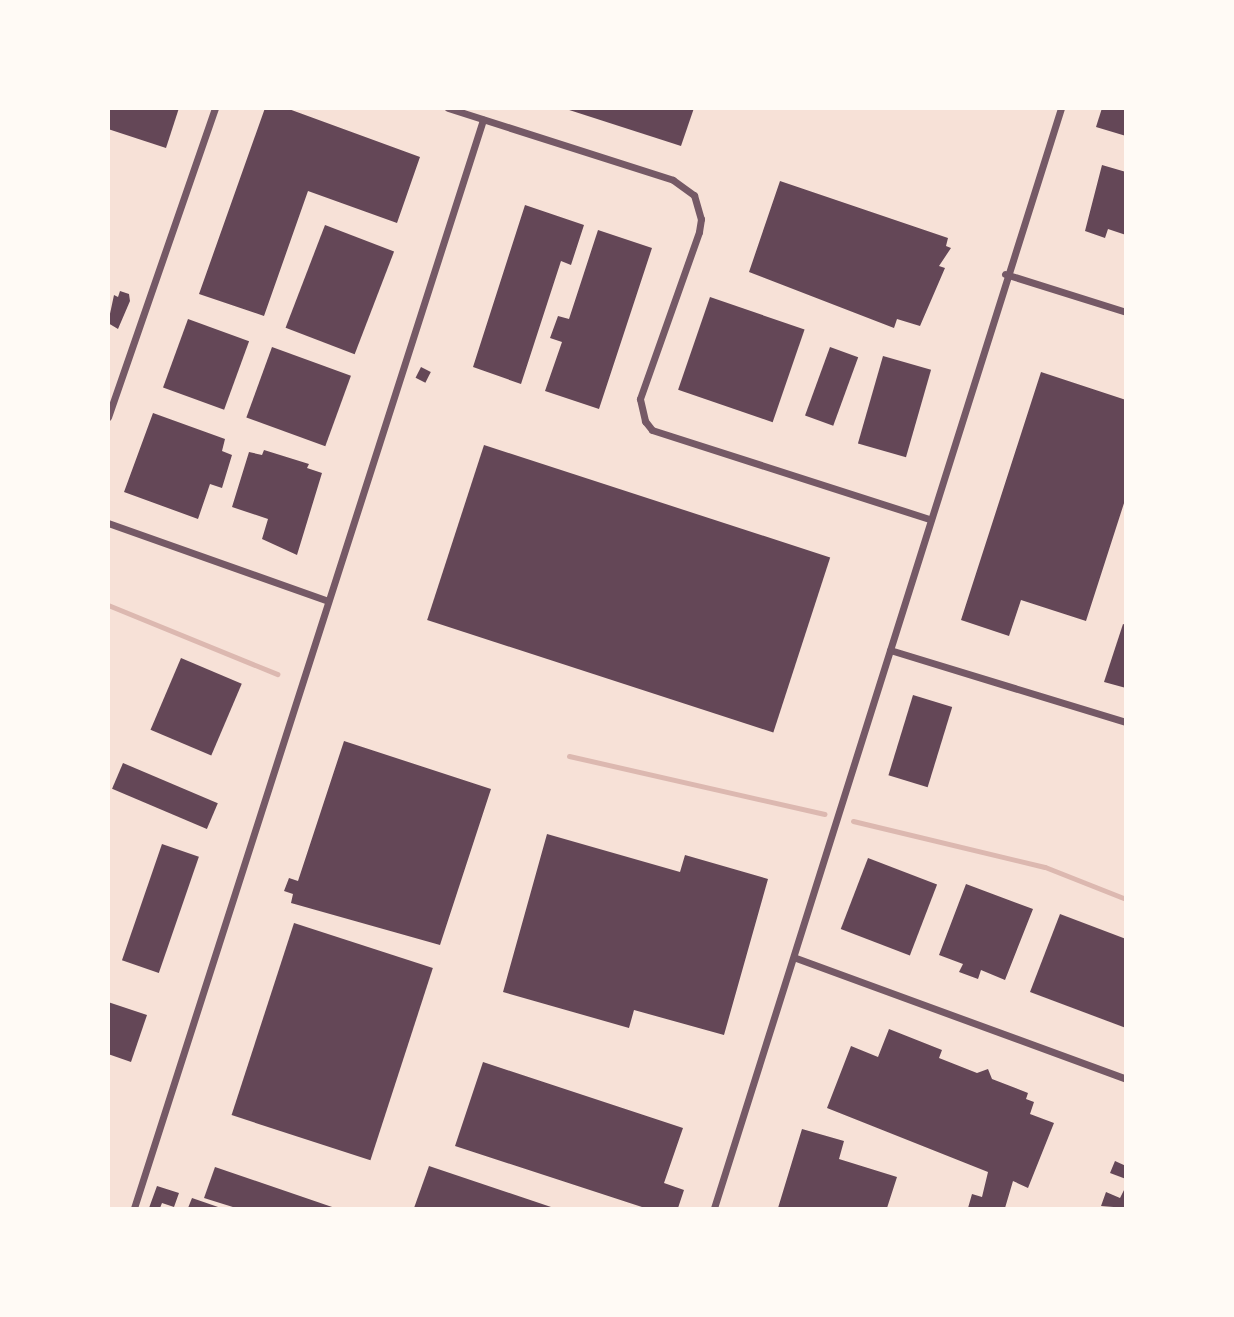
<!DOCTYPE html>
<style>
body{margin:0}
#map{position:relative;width:1234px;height:1317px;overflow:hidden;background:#f7e1d7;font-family:"DejaVu Sans",sans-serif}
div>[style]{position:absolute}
.stream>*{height:5px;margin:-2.5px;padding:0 2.5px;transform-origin:2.5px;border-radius:2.5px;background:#dcb8b0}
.building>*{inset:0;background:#644757;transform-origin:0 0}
.minor>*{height:7px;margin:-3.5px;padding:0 3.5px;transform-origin:3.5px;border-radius:3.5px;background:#755966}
span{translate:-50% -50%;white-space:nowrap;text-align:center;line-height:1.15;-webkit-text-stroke:5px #fffaf5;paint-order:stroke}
.frame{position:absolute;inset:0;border:110px solid #fffaf5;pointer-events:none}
</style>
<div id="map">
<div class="stream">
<i style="left:108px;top:605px;width:183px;rotate:22.2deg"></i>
<i style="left:569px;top:756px;width:262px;rotate:12.8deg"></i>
<i style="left:853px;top:821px;width:197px;rotate:13.5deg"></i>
<i style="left:1045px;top:867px;width:87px;rotate:21.6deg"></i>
</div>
<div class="building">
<i style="clip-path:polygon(108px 108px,179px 108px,166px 148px,108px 129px)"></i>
<i style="clip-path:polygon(265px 108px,286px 108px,420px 157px,397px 223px,308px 191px,264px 316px,199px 294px)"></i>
<i style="clip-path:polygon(563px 108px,694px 108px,681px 146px)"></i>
<i style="clip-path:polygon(1102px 108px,1126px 108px,1126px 136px,1096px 127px)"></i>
<i style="clip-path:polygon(1102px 165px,1126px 172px,1126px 235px,1108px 229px,1105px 238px,1085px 231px)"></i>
<i style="clip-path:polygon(780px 181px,948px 238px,946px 246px,951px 248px,939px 266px,945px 268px,920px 326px,897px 319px,894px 328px,749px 272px)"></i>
<i style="clip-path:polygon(525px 205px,584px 225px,571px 265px,561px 261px,521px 384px,473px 367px)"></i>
<i style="left:325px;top:225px;width:74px;height:110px;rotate:21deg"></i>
<i style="clip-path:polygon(598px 230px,652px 248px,599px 409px,545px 391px,562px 342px,550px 338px,558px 316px,569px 319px)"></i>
<i style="clip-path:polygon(120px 291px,129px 294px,130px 301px,118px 329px,108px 323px,114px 295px,118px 297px)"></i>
<i style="left:710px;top:297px;width:100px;height:98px;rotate:19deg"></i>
<i style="left:188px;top:319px;width:65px;height:73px;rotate:20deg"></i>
<i style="left:272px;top:347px;width:84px;height:75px;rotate:20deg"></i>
<i style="left:830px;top:347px;width:30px;height:73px;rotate:20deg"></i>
<i style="left:883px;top:356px;width:50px;height:91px;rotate:16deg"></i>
<i style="left:421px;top:367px;width:11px;height:12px;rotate:27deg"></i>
<i style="clip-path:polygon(1041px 372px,1126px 400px,1126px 497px,1086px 621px,1021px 600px,1009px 636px,961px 620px)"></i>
<i style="clip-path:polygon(153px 413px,225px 439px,222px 451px,232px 455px,222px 488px,210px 484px,198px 519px,124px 492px)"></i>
<i style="left:484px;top:445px;width:364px;height:184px;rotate:18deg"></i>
<i style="clip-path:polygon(264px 450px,309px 464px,307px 468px,322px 473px,297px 555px,262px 539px,268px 519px,232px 507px,249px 452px,262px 455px)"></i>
<i style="clip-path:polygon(1123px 624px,1126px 625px,1126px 688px,1104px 682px)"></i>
<i style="left:181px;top:658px;width:66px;height:78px;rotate:23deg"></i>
<i style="left:913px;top:695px;width:41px;height:84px;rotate:17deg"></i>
<i style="clip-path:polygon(344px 741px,491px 789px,440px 945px,291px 903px,293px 894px,284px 891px,289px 878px,298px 881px)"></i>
<i style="left:123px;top:763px;width:103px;height:28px;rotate:23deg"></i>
<i style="clip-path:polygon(547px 834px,680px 872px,685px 855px,768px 879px,724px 1035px,634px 1010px,629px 1028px,503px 992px)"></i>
<i style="left:162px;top:844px;width:39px;height:123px;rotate:19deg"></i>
<i style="left:868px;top:858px;width:74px;height:76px;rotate:21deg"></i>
<i style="clip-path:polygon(966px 884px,1033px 909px,1005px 980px,981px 970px,978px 979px,959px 972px,963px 964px,939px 955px)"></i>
<i style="clip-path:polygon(1060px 914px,1126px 939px,1126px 1028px,1030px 992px)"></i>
<i style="left:294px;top:923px;width:146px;height:202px;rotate:18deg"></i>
<i style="clip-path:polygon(108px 1002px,147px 1015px,131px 1062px,108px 1054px)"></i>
<i style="clip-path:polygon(889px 1029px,942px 1050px,939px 1058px,977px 1073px,988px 1069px,992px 1079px,1028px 1093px,1026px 1099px,1034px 1102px,1030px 1114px,1054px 1123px,1028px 1188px,1013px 1181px,1005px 1208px,968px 1208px,972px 1194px,982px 1197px,988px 1172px,827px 1108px,851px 1046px,878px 1057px)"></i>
<i style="clip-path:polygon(483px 1062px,683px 1128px,664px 1183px,684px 1190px,678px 1208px,645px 1208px,455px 1146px)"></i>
<i style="clip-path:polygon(802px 1129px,844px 1141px,839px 1159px,897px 1177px,887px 1208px,778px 1208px)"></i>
<i style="clip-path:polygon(1115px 1161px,1126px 1166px,1126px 1179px,1110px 1173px)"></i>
<i style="clip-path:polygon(429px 1166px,554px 1208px,414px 1208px)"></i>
<i style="clip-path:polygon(215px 1167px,335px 1208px,236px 1208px,204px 1198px)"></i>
<i style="clip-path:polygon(157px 1186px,179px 1193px,174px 1207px,162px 1203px,160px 1208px,149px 1208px)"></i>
<i style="clip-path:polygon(1126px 1186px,1126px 1208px,1101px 1206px,1106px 1192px,1120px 1198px)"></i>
<i style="clip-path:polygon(192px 1198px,221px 1208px,188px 1208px)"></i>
</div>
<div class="minor">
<i style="left:448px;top:108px;width:236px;rotate:17.7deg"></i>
<i style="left:673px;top:180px;width:26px;rotate:36deg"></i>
<i style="left:694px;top:195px;width:25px;rotate:74deg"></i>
<i style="left:701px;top:219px;width:13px;rotate:99deg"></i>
<i style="left:699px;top:232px;width:177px;rotate:109.5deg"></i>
<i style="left:640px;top:399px;width:23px;rotate:77deg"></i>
<i style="left:645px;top:421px;width:11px;rotate:52deg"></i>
<i style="left:652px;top:430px;width:292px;rotate:17.8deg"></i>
<i style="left:1005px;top:274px;width:127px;rotate:17.4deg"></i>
<i style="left:108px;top:417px;width:327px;rotate:-70.9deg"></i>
<i style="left:108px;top:523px;width:233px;rotate:19.5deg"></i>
<i style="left:890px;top:650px;width:247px;rotate:17deg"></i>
<i style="left:796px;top:958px;width:351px;rotate:20.1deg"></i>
<i style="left:134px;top:1208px;width:1143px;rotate:-72.22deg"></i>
<i style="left:714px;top:1208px;width:1153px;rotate:-72.49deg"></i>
</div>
<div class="frame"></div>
</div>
